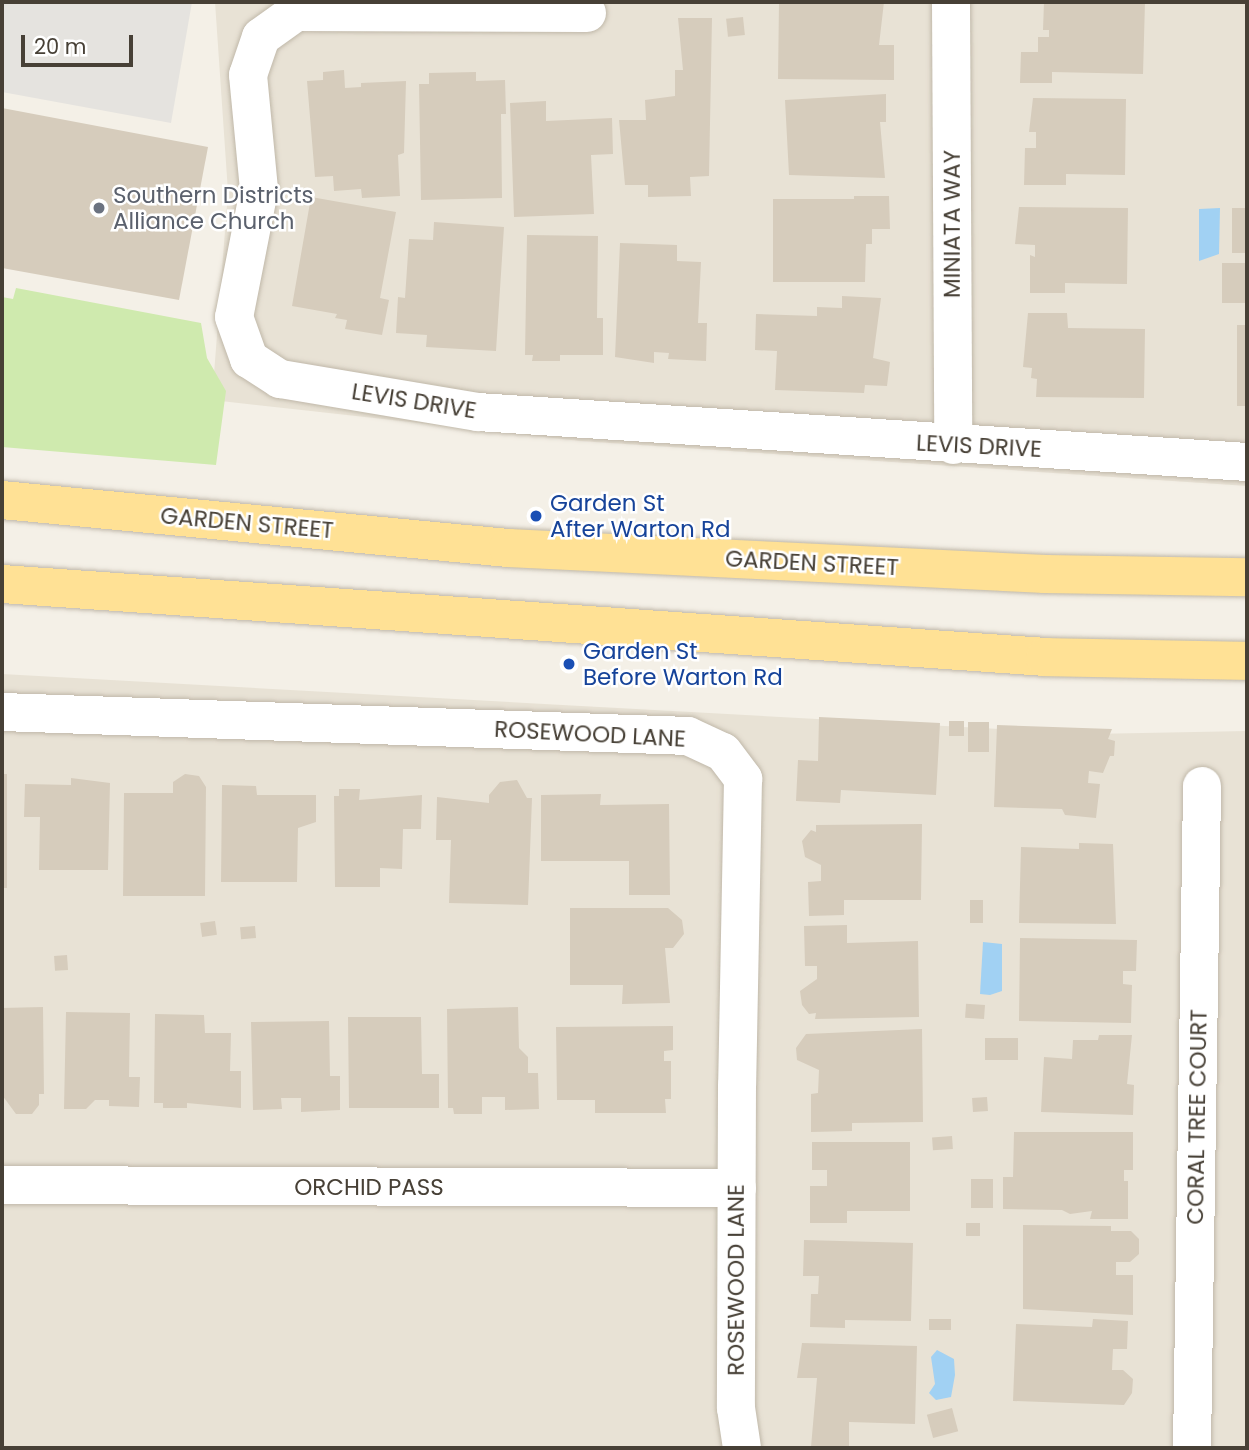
<!DOCTYPE html>
<style>
body{margin:0}
#map{position:relative;width:1249px;height:1450px;overflow:hidden;background:#f4f0e7;font-family:Poppins,sans-serif}
div>[style]{position:absolute}
.residential>*{inset:0;background:#e8e2d5}
.green>*{inset:0;background:#cfeaae}
.parking>*{inset:0;background:#e5e3df}
.water>*{inset:0;background:#a1d1f3}
.building>*{inset:0;background:#d6ccbc;transform-origin:0 0}
.roads{filter:drop-shadow(0 0 2px #c0b8a9) drop-shadow(0 0 2px #c0b8a9)}
.street>*{height:38px;margin:-19px;padding:0 19px;transform-origin:19px;border-radius:19px;background:#fff}
.primary>*{height:38px;margin:-19px;padding:0 19px;transform-origin:19px;border-radius:19px;background:#ffe195}
.dots>*{width:19px;height:19px;translate:-50% -50%;box-sizing:border-box;border:4px solid #fff;border-radius:50%}
span{translate:-50% -50%;white-space:nowrap;text-align:center;line-height:1.15;-webkit-text-stroke:5px #fff;paint-order:stroke}
.worship-label{font-size:23px;color:#5b616d}
.left{translate:0 -50%;text-align:left}
.street-label{font-size:23px;color:#474036}
.transit-label{font-size:23px;color:#164399}
.frame{position:absolute;inset:0;border:4px solid #474036;pointer-events:none}
.scale{position:absolute;left:21px;top:35px;width:112px;height:32px;box-sizing:border-box;border:4px solid #474036;border-top:0;padding-left:9px;font-size:21px;line-height:24px;white-space:nowrap;color:#474036;-webkit-text-stroke:5px #fff;paint-order:stroke}
</style>
<div id="map">
<div class="residential">
<i style="clip-path:polygon(215px 2px,1247px 2px,1247px 486px,581px 441px,212px 400px,228px 192px)"></i>
<i style="clip-path:polygon(2px 674px,1090px 734px,1247px 731px,1247px 1448px,2px 1448px)"></i>
</div>
<div class="green">
<i style="clip-path:polygon(16px 288px,201px 323px,207px 358px,226px 391px,216px 465px,2px 447px,2px 297px,13px 299px)"></i>
</div>
<div class="parking">
<i style="clip-path:polygon(2px 2px,192px 2px,171px 123px,2px 92px)"></i>
</div>
<div class="water">
<i style="clip-path:polygon(1220px 208px,1219px 254px,1199px 261px,1199px 209px)"></i>
<i style="clip-path:polygon(983px 942px,1002px 944px,1002px 991px,990px 995px,980px 994px)"></i>
<i style="clip-path:polygon(937px 1350px,954px 1359px,955px 1375px,951px 1397px,936px 1400px,929px 1393px,935px 1384px,931px 1357px)"></i>
</div>
<div class="building">
<i style="clip-path:polygon(779px 2px,884px 2px,879px 45px,894px 45px,894px 80px,778px 79px)"></i>
<i style="clip-path:polygon(1044px 2px,1145px 2px,1143px 74px,1052px 72px,1052px 83px,1020px 83px,1021px 52px,1038px 52px,1038px 37px,1049px 37px,1049px 30px,1043px 30px)"></i>
<i style="left:743px;top:17px;width:18px;height:17px;rotate:84deg"></i>
<i style="clip-path:polygon(678px 18px,712px 18px,709px 176px,690px 177px,691px 196px,648px 197px,648px 185px,625px 185px,619px 120px,646px 120px,645px 100px,675px 96px,675px 70px,683px 70px)"></i>
<i style="clip-path:polygon(344px 70px,345px 88px,361px 87px,361px 83px,406px 81px,404px 153px,398px 155px,400px 196px,362px 198px,361px 189px,334px 191px,333px 176px,315px 177px,307px 81px,323px 80px,323px 72px)"></i>
<i style="clip-path:polygon(476px 72px,476px 81px,505px 80px,506px 114px,501px 114px,502px 198px,421px 200px,419px 84px,429px 84px,429px 73px)"></i>
<i style="clip-path:polygon(886px 94px,886px 122px,880px 122px,885px 178px,789px 175px,785px 100px)"></i>
<i style="clip-path:polygon(1033px 98px,1126px 99px,1125px 175px,1066px 174px,1066px 185px,1024px 185px,1025px 148px,1036px 148px,1036px 132px,1029px 132px)"></i>
<i style="clip-path:polygon(546px 101px,546px 121px,612px 118px,613px 154px,591px 155px,594px 214px,514px 217px,510px 103px)"></i>
<i style="clip-path:polygon(2px 108px,208px 147px,179px 300px,2px 268px)"></i>
<i style="clip-path:polygon(854px 196px,889px 196px,890px 229px,872px 229px,872px 244px,866px 244px,865px 282px,773px 282px,773px 199px,854px 199px)"></i>
<i style="clip-path:polygon(311px 197px,396px 212px,380px 298px,389px 300px,382px 335px,345px 329px,347px 320px,335px 318px,337px 314px,292px 306px)"></i>
<i style="clip-path:polygon(1019px 207px,1128px 208px,1127px 284px,1065px 283px,1065px 293px,1030px 293px,1030px 255px,1035px 257px,1035px 245px,1015px 244px)"></i>
<i style="left:1232px;top:208px;width:15px;height:45px"></i>
<i style="clip-path:polygon(434px 222px,504px 227px,496px 351px,426px 347px,427px 335px,396px 333px,398px 297px,405px 298px,409px 239px,433px 240px)"></i>
<i style="clip-path:polygon(527px 235px,598px 236px,597px 318px,603px 318px,603px 355px,560px 355px,560px 361px,532px 361px,533px 355px,525px 355px)"></i>
<i style="clip-path:polygon(620px 243px,677px 245px,677px 261px,701px 262px,698px 323px,707px 323px,706px 361px,668px 359px,669px 353px,654px 352px,654px 363px,615px 357px)"></i>
<i style="left:1222px;top:263px;width:25px;height:40px"></i>
<i style="clip-path:polygon(842px 296px,881px 298px,873px 358px,890px 362px,887px 386px,865px 385px,864px 393px,775px 390px,777px 351px,755px 350px,756px 314px,817px 316px,817px 307px,842px 308px)"></i>
<i style="clip-path:polygon(1028px 313px,1067px 313px,1068px 328px,1145px 329px,1144px 398px,1036px 397px,1037px 379px,1031px 378px,1032px 368px,1023px 367px)"></i>
<i style="left:1247px;top:325px;width:81px;height:10px;rotate:90deg"></i>
<i style="clip-path:polygon(819px 717px,940px 723px,936px 795px,841px 790px,840px 803px,796px 801px,798px 760px,818px 761px)"></i>
<i style="left:949px;top:721px;width:15px;height:15px"></i>
<i style="left:989px;top:722px;width:30px;height:21px;rotate:90deg"></i>
<i style="clip-path:polygon(997px 725px,1112px 729px,1108px 739px,1115px 741px,1114px 756px,1110px 756px,1103px 773px,1089px 771px,1088px 783px,1100px 784px,1096px 818px,1065px 815px,1062px 809px,994px 807px)"></i>
<i style="left:2px;top:774px;width:5px;height:114px"></i>
<i style="clip-path:polygon(185px 774px,199px 776px,206px 787px,205px 896px,123px 896px,124px 793px,173px 793px,173px 782px)"></i>
<i style="clip-path:polygon(71px 778px,110px 783px,108px 870px,39px 870px,40px 817px,24px 817px,25px 784px,71px 785px)"></i>
<i style="clip-path:polygon(517px 780px,527px 798px,532px 798px,528px 905px,449px 903px,451px 840px,436px 840px,437px 797px,489px 803px,489px 795px,500px 782px)"></i>
<i style="clip-path:polygon(222px 785px,256px 786px,257px 795px,316px 795px,316px 822px,298px 828px,297px 882px,221px 882px)"></i>
<i style="clip-path:polygon(339px 789px,360px 789px,359px 800px,422px 795px,421px 829px,403px 829px,402px 869px,380px 868px,380px 887px,335px 887px,334px 796px,339px 796px)"></i>
<i style="clip-path:polygon(601px 794px,600px 805px,669px 804px,670px 895px,629px 895px,629px 861px,541px 861px,541px 795px)"></i>
<i style="clip-path:polygon(922px 824px,921px 900px,844px 900px,844px 915px,809px 916px,808px 882px,821px 881px,821px 865px,805px 857px,802px 841px,811px 830px,816px 832px,816px 825px)"></i>
<i style="clip-path:polygon(1079px 843px,1113px 844px,1116px 924px,1019px 923px,1021px 847px,1079px 849px)"></i>
<i style="left:970px;top:900px;width:13px;height:23px"></i>
<i style="clip-path:polygon(570px 908px,668px 908px,682px 920px,684px 934px,673px 948px,665px 948px,670px 1003px,622px 1004px,623px 985px,570px 985px)"></i>
<i style="left:215px;top:921px;width:14px;height:15px;rotate:82deg"></i>
<i style="clip-path:polygon(847px 925px,847px 943px,918px 941px,919px 1017px,815px 1019px,816px 1013px,809px 1014px,802px 1005px,800px 991px,817px 979px,817px 966px,805px 966px,804px 926px)"></i>
<i style="left:255px;top:926px;width:12px;height:15px;rotate:85deg"></i>
<i style="clip-path:polygon(1020px 938px,1137px 940px,1136px 971px,1123px 971px,1123px 984px,1132px 985px,1131px 1023px,1019px 1021px)"></i>
<i style="left:67px;top:955px;width:15px;height:13px;rotate:86deg"></i>
<i style="left:985px;top:1005px;width:14px;height:19px;rotate:94deg"></i>
<i style="clip-path:polygon(43px 1007px,44px 1094px,39px 1094px,39px 1105px,32px 1114px,16px 1114px,2px 1095px,2px 1008px)"></i>
<i style="clip-path:polygon(518px 1007px,519px 1048px,528px 1057px,528px 1073px,538px 1073px,539px 1109px,505px 1110px,505px 1097px,482px 1097px,482px 1114px,454px 1114px,453px 1108px,448px 1108px,447px 1009px)"></i>
<i style="clip-path:polygon(66px 1012px,130px 1013px,129px 1077px,140px 1077px,139px 1107px,109px 1106px,109px 1100px,95px 1100px,86px 1109px,64px 1109px)"></i>
<i style="clip-path:polygon(155px 1014px,204px 1015px,205px 1033px,231px 1033px,230px 1071px,241px 1071px,241px 1108px,187px 1103px,187px 1108px,163px 1108px,163px 1103px,154px 1103px)"></i>
<i style="clip-path:polygon(348px 1017px,421px 1017px,422px 1074px,439px 1074px,439px 1108px,349px 1108px)"></i>
<i style="clip-path:polygon(329px 1021px,330px 1076px,340px 1076px,340px 1110px,301px 1112px,301px 1098px,281px 1098px,282px 1109px,253px 1110px,251px 1022px)"></i>
<i style="clip-path:polygon(673px 1026px,673px 1050px,664px 1051px,664px 1061px,671px 1061px,671px 1099px,665px 1099px,666px 1113px,595px 1113px,595px 1100px,557px 1100px,556px 1027px)"></i>
<i style="clip-path:polygon(922px 1029px,923px 1122px,852px 1123px,852px 1131px,811px 1132px,811px 1094px,818px 1093px,819px 1070px,797px 1060px,796px 1048px,806px 1034px)"></i>
<i style="clip-path:polygon(1099px 1035px,1132px 1035px,1127px 1084px,1134px 1085px,1133px 1115px,1041px 1112px,1044px 1057px,1072px 1059px,1073px 1040px,1098px 1040px)"></i>
<i style="left:985px;top:1038px;width:33px;height:22px"></i>
<i style="left:987px;top:1097px;width:14px;height:15px;rotate:86deg"></i>
<i style="clip-path:polygon(1014px 1132px,1133px 1132px,1133px 1170px,1124px 1170px,1124px 1181px,1128px 1181px,1128px 1219px,1090px 1219px,1092px 1211px,1070px 1214px,1062px 1210px,1003px 1209px,1003px 1177px,1013px 1177px)"></i>
<i style="left:952px;top:1136px;width:13px;height:20px;rotate:86deg"></i>
<i style="clip-path:polygon(812px 1142px,910px 1142px,910px 1211px,847px 1211px,847px 1223px,810px 1223px,810px 1186px,827px 1186px,827px 1170px,812px 1170px)"></i>
<i style="left:971px;top:1179px;width:22px;height:29px"></i>
<i style="left:980px;top:1223px;width:13px;height:14px;rotate:90deg"></i>
<i style="clip-path:polygon(1023px 1225px,1111px 1226px,1111px 1231px,1131px 1231px,1139px 1239px,1139px 1254px,1130px 1262px,1116px 1262px,1116px 1275px,1133px 1275px,1133px 1315px,1023px 1309px)"></i>
<i style="clip-path:polygon(804px 1240px,913px 1243px,911px 1321px,845px 1320px,845px 1328px,810px 1327px,811px 1294px,818px 1294px,819px 1276px,803px 1276px)"></i>
<i style="left:951px;top:1319px;width:11px;height:22px;rotate:90deg"></i>
<i style="clip-path:polygon(1093px 1319px,1128px 1321px,1127px 1349px,1113px 1349px,1112px 1370px,1123px 1370px,1133px 1379px,1132px 1393px,1124px 1405px,1013px 1401px,1016px 1324px,1092px 1327px)"></i>
<i style="clip-path:polygon(802px 1343px,917px 1346px,915px 1424px,849px 1422px,849px 1448px,811px 1447px,817px 1378px,797px 1378px)"></i>
<i style="left:952px;top:1408px;width:24px;height:26px;rotate:75deg"></i>
</div>
<div class="roads">
<div class="street">
<i style="left:951px;top:2px;width:443px;rotate:89.7deg"></i>
<i style="left:587px;top:13px;width:291px;rotate:-179.8deg"></i>
<i style="left:296px;top:12px;width:43px;rotate:144.5deg"></i>
<i style="left:261px;top:37px;width:40px;rotate:108.9deg"></i>
<i style="left:248px;top:75px;width:116px;rotate:84.5deg"></i>
<i style="left:259px;top:190px;width:129px;rotate:101.1deg"></i>
<i style="left:234px;top:317px;width:45px;rotate:70.3deg"></i>
<i style="left:249px;top:359px;width:37px;rotate:33deg"></i>
<i style="left:280px;top:379px;width:201px;rotate:9.5deg"></i>
<i style="left:478px;top:412px;width:771px;rotate:3.72deg"></i>
<i style="left:2px;top:712px;width:686px;rotate:2deg"></i>
<i style="left:688px;top:736px;width:38px;rotate:25deg"></i>
<i style="left:723px;top:752px;width:34px;rotate:53deg"></i>
<i style="left:743px;top:779px;width:306px;rotate:91.1deg"></i>
<i style="left:737px;top:1085px;width:323px;rotate:90.2deg"></i>
<i style="left:736px;top:1408px;width:40px;rotate:81.5deg"></i>
<i style="left:2px;top:1185px;width:735px;rotate:0.23deg"></i>
<i style="left:1192px;top:1448px;width:662px;rotate:-89.13deg"></i>
</div>
<div class="primary">
<i style="left:2px;top:500px;width:508px;rotate:5.42deg"></i>
<i style="left:508px;top:548px;width:538px;rotate:2.77deg"></i>
<i style="left:1045px;top:574px;width:202px;rotate:0.9deg"></i>
<i style="left:2px;top:584px;width:1046px;rotate:4deg"></i>
<i style="left:1045px;top:657px;width:202px;rotate:1.1deg"></i>
</div>
</div>
<div class="dots">
<i style="left:99px;top:208px;background:#6b7280"></i>
<i style="left:536px;top:516px;background:#1a4fb4"></i>
<i style="left:569px;top:664px;background:#1a4fb4"></i>
</div>
<div class="worship-label">
<span class="left" style="left:113px;top:208px">Southern Districts<br>Alliance Church</span>
</div>
<div class="street-label">
<span style="left:952px;top:224px;rotate:-90deg">MINIATA WAY</span>
<span style="left:414px;top:401px;rotate:9deg">LEVIS DRIVE</span>
<span style="left:979px;top:446px;rotate:3deg">LEVIS DRIVE</span>
<span style="left:247px;top:523px;rotate:5deg">GARDEN STREET</span>
<span style="left:812px;top:563px;rotate:3deg">GARDEN STREET</span>
<span style="left:590px;top:734px;rotate:3deg">ROSEWOOD LANE</span>
<span style="left:1197px;top:1117px;rotate:-89deg">CORAL TREE COURT</span>
<span style="left:369px;top:1187px">ORCHID PASS</span>
<span style="left:736px;top:1280px;rotate:-90deg">ROSEWOOD LANE</span>
</div>
<div class="transit-label">
<span class="left" style="left:550px;top:516px">Garden St<br>After Warton Rd</span>
<span class="left" style="left:583px;top:664px">Garden St<br>Before Warton Rd</span>
</div>
<div class="frame"></div>
<div class="scale">20 m</div>
</div>
